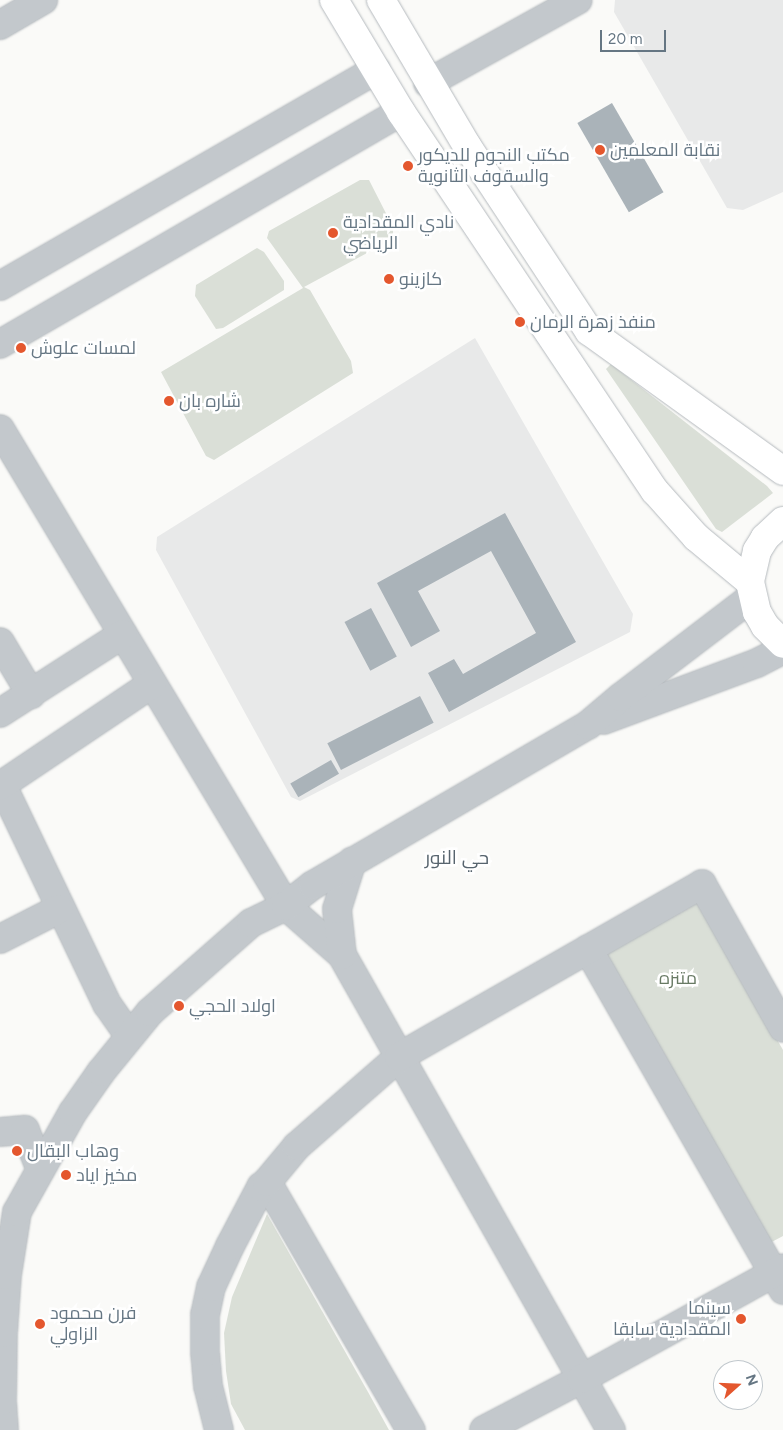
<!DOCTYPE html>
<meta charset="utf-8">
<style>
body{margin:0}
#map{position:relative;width:783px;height:1430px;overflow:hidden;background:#fafaf8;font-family:Figtree,Cairo,sans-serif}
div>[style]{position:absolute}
.built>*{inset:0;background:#e8e9e9}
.green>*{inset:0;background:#dadfd7}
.building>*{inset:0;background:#aab3b9;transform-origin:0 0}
.roads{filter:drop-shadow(0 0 1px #b5babe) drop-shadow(0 0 1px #b5babe)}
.minor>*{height:28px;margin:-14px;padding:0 14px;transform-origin:14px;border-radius:14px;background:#c3c8cc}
.major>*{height:28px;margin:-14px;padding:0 14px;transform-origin:14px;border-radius:14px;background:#fff}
.dots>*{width:14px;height:14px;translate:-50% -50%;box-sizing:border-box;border:2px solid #fff;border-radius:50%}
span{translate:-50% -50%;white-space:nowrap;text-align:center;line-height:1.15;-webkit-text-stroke:5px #fff;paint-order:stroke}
.poi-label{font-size:18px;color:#657683}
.left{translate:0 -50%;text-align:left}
.right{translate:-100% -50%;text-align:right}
.park-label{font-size:18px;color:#687a64}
.neighbourhood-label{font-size:19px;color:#57646e}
.north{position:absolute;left:713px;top:1360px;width:50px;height:50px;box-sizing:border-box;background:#fff;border:1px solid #c1c8cd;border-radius:50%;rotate:70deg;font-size:14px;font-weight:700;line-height:20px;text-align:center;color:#657683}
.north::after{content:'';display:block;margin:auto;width:18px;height:22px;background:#e4572e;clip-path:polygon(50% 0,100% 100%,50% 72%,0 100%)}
.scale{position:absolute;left:600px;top:30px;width:66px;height:22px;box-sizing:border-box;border:2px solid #657683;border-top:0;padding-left:6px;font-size:15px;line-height:18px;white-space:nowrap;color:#657683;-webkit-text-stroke:4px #fff;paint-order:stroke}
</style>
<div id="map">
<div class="built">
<i style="clip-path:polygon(615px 0,783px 0,783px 192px,743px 210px,727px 208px,614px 12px)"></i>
<i style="clip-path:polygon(475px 338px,633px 614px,630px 632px,300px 801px,291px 797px,156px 550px,157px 537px)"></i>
</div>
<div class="green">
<i style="clip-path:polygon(360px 180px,369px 180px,393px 227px,393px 239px,304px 287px,310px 290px,351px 361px,353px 373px,214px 460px,206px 456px,161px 372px,303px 288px,267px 238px,269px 231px)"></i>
<i style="clip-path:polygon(257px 248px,264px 252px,284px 281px,284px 290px,223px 328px,216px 329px,195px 296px,196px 285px)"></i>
<i style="clip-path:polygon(611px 364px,767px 486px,773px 493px,722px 532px,716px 529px,606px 369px)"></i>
<i style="clip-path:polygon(697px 899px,783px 1050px,783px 1236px,766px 1245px,599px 951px)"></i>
<i style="clip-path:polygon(267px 1214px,368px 1392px,389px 1430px,245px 1430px,231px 1404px,226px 1371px,224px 1333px,232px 1297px)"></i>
</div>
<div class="building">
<i style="left:612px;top:103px;width:103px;height:40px;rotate:60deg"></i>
<i style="clip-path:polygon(505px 513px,576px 642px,449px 712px,428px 673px,454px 659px,463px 674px,536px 633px,491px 551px,418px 591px,440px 631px,411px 647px,377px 583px)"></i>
<i style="left:371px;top:608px;width:55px;height:30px;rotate:62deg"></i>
<i style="left:420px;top:696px;width:30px;height:104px;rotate:63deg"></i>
<i style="left:331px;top:760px;width:16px;height:47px;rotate:60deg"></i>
</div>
<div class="roads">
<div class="minor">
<i style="left:0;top:25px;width:50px;rotate:-30.2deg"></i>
<i style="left:428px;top:83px;width:171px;rotate:-29deg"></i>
<i style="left:0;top:286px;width:434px;rotate:-29.9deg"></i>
<i style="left:0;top:344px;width:463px;rotate:-30.1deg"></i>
<i style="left:0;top:429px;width:556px;rotate:59.05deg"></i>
<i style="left:286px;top:906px;width:74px;rotate:41.2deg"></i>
<i style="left:342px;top:955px;width:546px;rotate:60.48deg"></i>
<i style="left:0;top:642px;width:61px;rotate:59.2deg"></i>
<i style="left:0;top:713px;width:146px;rotate:-32.7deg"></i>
<i style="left:604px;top:720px;width:163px;rotate:-20.4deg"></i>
<i style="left:757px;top:663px;width:29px;rotate:-27deg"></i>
<i style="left:2px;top:785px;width:243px;rotate:64.4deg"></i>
<i style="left:107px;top:1004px;width:39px;rotate:55deg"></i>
<i style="left:0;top:786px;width:183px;rotate:-33.9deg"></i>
<i style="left:0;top:939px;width:66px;rotate:-27deg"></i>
<i style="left:588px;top:949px;width:393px;rotate:60.2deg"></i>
<i style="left:342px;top:955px;width:46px;rotate:-96.2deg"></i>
<i style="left:337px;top:909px;width:50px;rotate:-72.6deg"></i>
<i style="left:0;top:1132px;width:25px;rotate:-5deg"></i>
<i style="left:25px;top:1130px;width:41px;rotate:68.5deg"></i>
<i style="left:267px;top:1182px;width:287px;rotate:59.9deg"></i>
<i style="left:4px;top:1430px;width:29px;rotate:-94deg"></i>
<i style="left:2px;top:1401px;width:68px;rotate:-89.2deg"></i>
<i style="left:3px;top:1333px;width:58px;rotate:-86.1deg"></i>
<i style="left:7px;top:1275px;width:64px;rotate:-81deg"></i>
<i style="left:17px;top:1212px;width:115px;rotate:-60.8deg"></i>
<i style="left:73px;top:1112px;width:49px;rotate:-55deg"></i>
<i style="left:101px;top:1072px;width:77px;rotate:-50.8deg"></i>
<i style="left:150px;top:1012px;width:135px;rotate:-41.4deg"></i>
<i style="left:251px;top:923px;width:39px;rotate:-26deg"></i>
<i style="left:286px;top:906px;width:34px;rotate:-38deg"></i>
<i style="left:313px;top:885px;width:318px;rotate:-30.2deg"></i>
<i style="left:588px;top:725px;width:43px;rotate:-40.3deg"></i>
<i style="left:621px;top:697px;width:165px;rotate:-37.4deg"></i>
<i style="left:219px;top:1430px;width:45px;rotate:-104deg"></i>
<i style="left:208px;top:1386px;width:34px;rotate:-95deg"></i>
<i style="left:205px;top:1352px;width:37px;rotate:-90deg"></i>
<i style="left:205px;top:1315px;width:29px;rotate:-78deg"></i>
<i style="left:211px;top:1287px;width:45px;rotate:-65.1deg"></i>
<i style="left:230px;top:1246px;width:67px;rotate:-62.3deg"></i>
<i style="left:261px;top:1187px;width:8px;rotate:-40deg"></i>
<i style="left:267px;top:1182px;width:47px;rotate:-50.2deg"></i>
<i style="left:297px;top:1146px;width:135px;rotate:-41.1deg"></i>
<i style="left:399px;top:1057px;width:349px;rotate:-29.7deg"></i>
<i style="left:702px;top:884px;width:165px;rotate:60.6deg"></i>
<i style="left:484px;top:1430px;width:110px;rotate:-27.7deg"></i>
<i style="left:581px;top:1379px;width:230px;rotate:-28.8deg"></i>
</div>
<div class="major">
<i style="left:334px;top:0;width:131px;rotate:59.1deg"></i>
<i style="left:401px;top:112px;width:456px;rotate:56.2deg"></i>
<i style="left:655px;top:491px;width:62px;rotate:48.3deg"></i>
<i style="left:696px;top:537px;width:70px;rotate:39.8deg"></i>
<i style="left:381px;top:0;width:169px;rotate:59.5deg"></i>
<i style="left:467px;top:146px;width:222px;rotate:56.6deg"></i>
<i style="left:589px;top:331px;width:239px;rotate:35.8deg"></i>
<i style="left:783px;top:521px;width:25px;rotate:137deg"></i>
<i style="left:765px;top:538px;width:15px;rotate:122deg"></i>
<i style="left:757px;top:551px;width:32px;rotate:103deg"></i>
<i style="left:750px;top:582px;width:31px;rotate:77deg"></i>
<i style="left:757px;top:612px;width:16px;rotate:60deg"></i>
<i style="left:765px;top:626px;width:25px;rotate:45deg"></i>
</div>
</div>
<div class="dots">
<i style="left:600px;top:150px;background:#e4572e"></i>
<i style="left:408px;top:166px;background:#e4572e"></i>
<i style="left:333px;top:233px;background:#e4572e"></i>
<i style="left:389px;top:279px;background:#e4572e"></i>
<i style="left:520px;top:322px;background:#e4572e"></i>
<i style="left:21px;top:348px;background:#e4572e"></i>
<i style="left:169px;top:401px;background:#e4572e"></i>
<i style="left:179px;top:1006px;background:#e4572e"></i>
<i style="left:17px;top:1151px;background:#e4572e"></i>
<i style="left:66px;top:1175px;background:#e4572e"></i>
<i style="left:741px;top:1319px;background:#e4572e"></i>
<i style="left:40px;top:1324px;background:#e4572e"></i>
</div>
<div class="poi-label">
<span class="left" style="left:610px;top:150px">نقابة المعلمين</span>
<span class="left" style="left:418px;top:166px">مكتب النجوم للديكور<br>والسقوف الثانوية</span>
<span class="left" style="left:343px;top:233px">نادي المقدادية<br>الرياضي</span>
<span class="left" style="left:399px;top:279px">كازينو</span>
<span class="left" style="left:530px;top:322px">منفذ زهرة الرمان</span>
<span class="left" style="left:31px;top:348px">لمسات علوش</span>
<span class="left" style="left:179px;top:401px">شاره بان</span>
<span class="left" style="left:189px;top:1006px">اولاد الحجي</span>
<span class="left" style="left:27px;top:1151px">وهاب البقال</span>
<span class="left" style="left:76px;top:1175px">مخيز اياد</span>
<span class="right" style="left:731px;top:1319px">سينما<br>المقدادية سابقا</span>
<span class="left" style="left:50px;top:1324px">فرن محمود<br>الزاولي</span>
</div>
<div class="park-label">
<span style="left:678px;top:978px">متنزه</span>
</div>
<div class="neighbourhood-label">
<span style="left:457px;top:858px">حي النور</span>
</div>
<div class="north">N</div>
<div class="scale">20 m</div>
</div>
